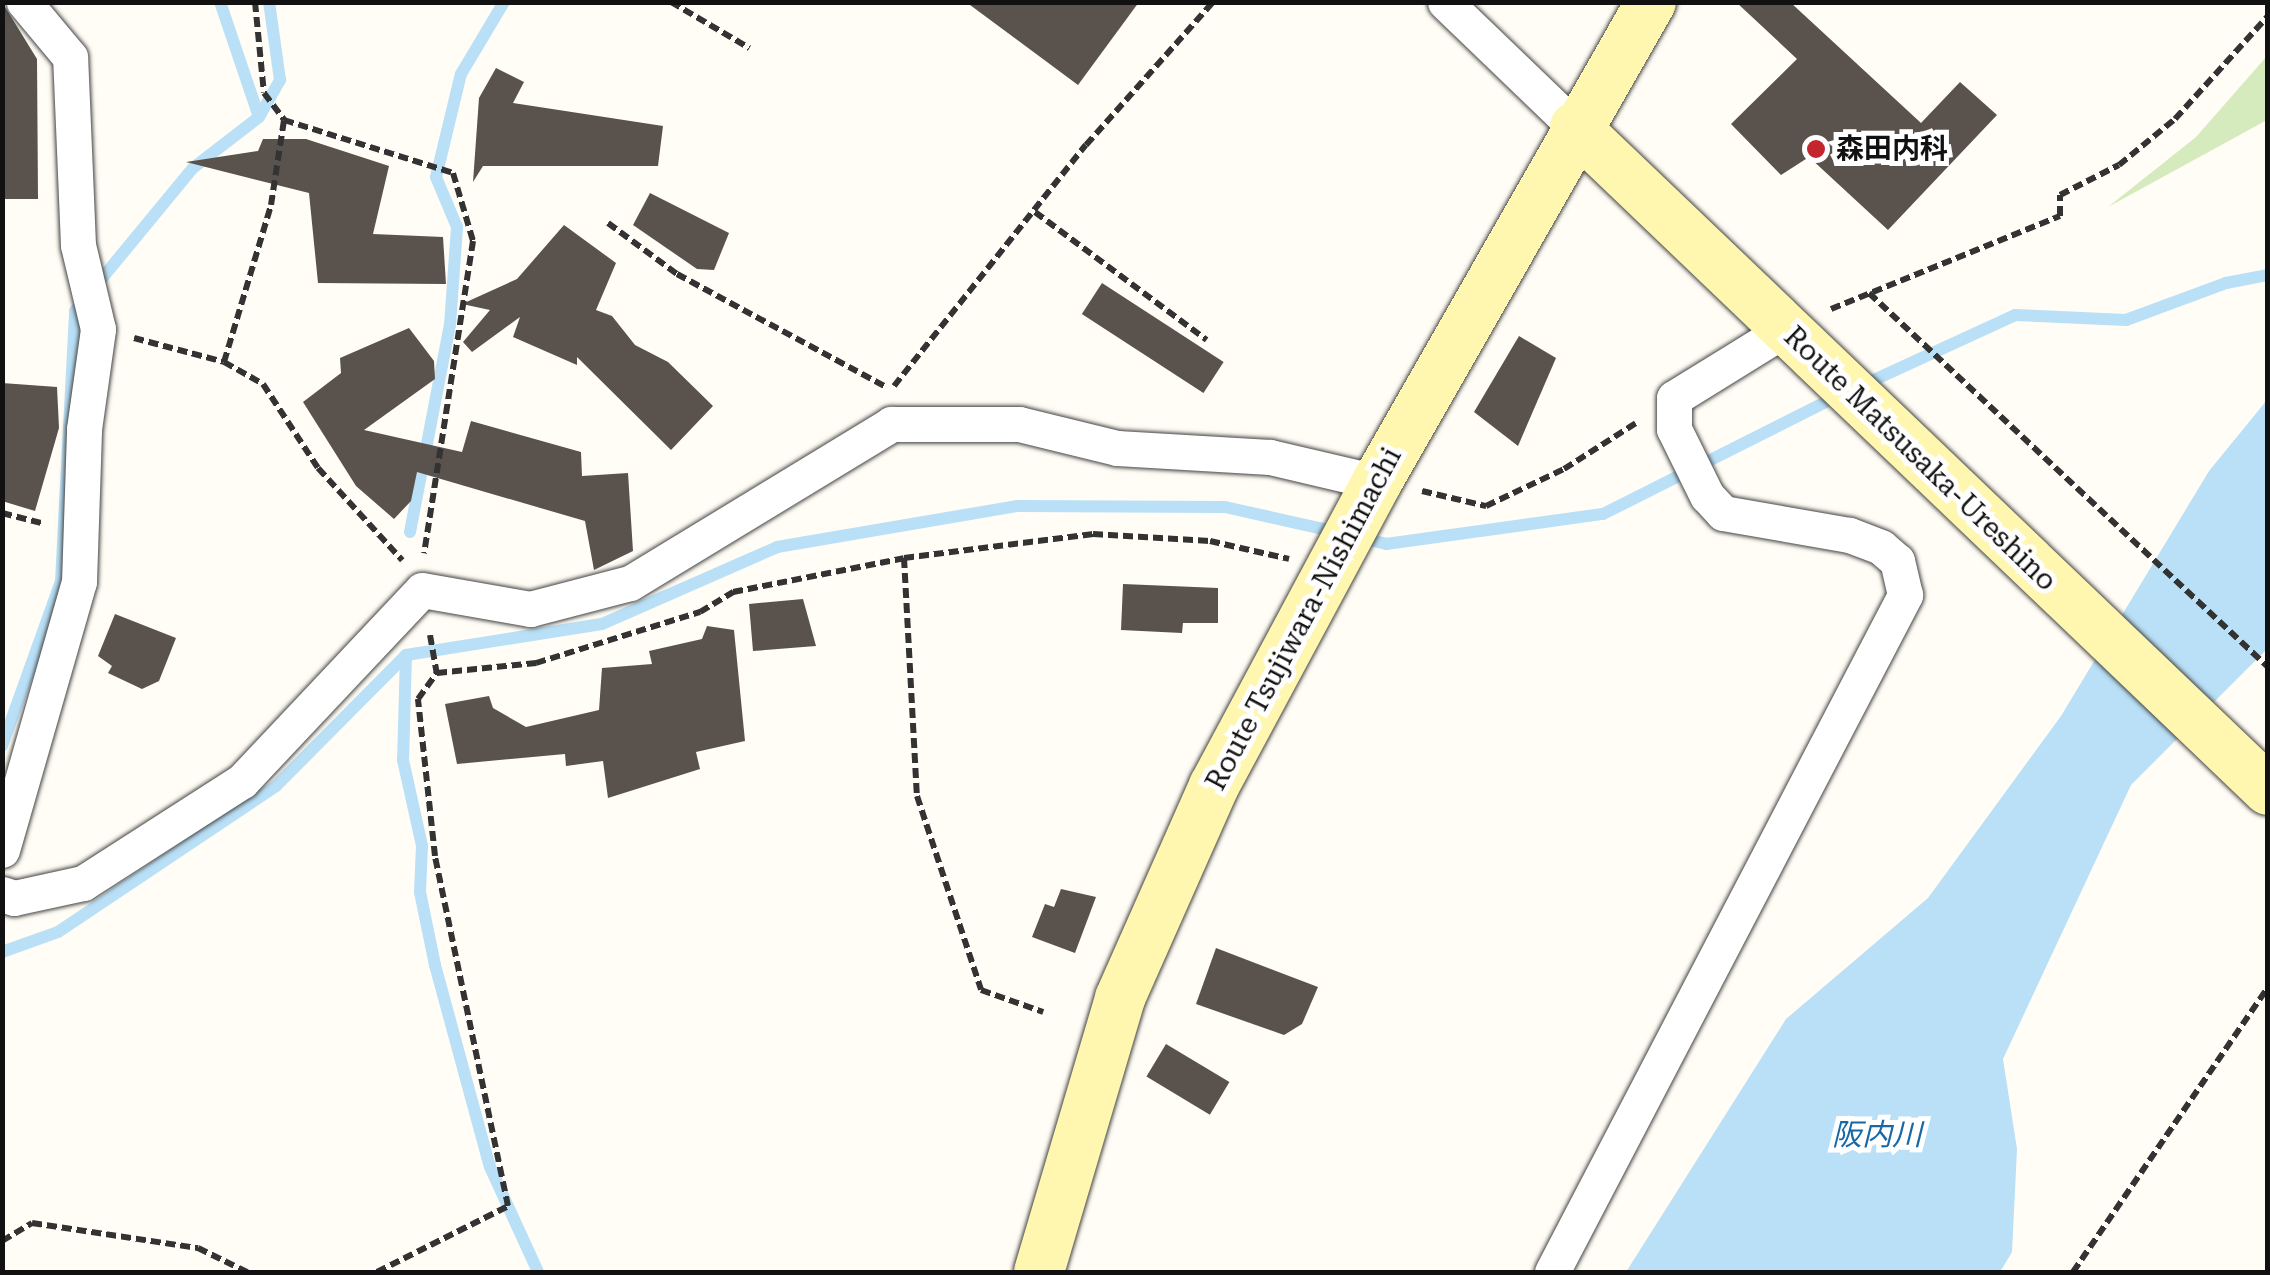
<!DOCTYPE html>
<meta charset="utf-8">
<style>
body{margin:0}
#map{position:relative;width:2270px;height:1275px;overflow:hidden;background:#fffdf5;font-family:"Roboto Serif","Noto Sans JP",serif}
div>[style]{position:absolute}
.green>*{inset:0;background:#d5ebbd}
.water>*{inset:0;background:#b9e0f7}
.stream>*{height:12px;margin:-6px;padding:0 6px;transform-origin:6px;border-radius:6px;background:#b9e0f7}
.building>*{inset:0;background:#5a524d;transform-origin:0 0}
.path>*{height:6px;margin-top:-3px;transform-origin:0;background:repeating-linear-gradient(90deg,#333 0 10px,transparent 0 15px)}
.roads{filter:drop-shadow(0 0 2px #444) drop-shadow(0 0 2px #444)}
.minor>*{height:35px;margin:-17.5px;padding:0 17.5px;transform-origin:17.5px;border-radius:17.5px;background:#fff}
.secondary>*{height:50px;margin:-25px;padding:0 25px;transform-origin:25px;border-radius:25px;background:#fff6b0}
.dots>*{width:28px;height:28px;translate:-50% -50%;box-sizing:border-box;border:5px solid #fff;border-radius:50%}
span{translate:-50% -50%;white-space:nowrap;text-align:center;line-height:1.15;-webkit-text-stroke:10px #fff;paint-order:stroke}
.poi-label{font-size:28px;color:#111;font-weight:700}
.left{translate:0 -50%;text-align:left}
.street-label{font-size:28px;color:#111}
.water-label{font-size:30px;color:#1768a6;font-style:italic}
.frame{position:absolute;inset:0;border:5px solid #111;pointer-events:none}
</style>
<div id="map">
<div class="green">
<i style="clip-path:polygon(2267px 56px,2267px 120px,2108px 207px,2196px 137px)"></i>
</div>
<div class="water">
<i style="clip-path:polygon(2267px 400px,2267px 649px,2131px 785px,2003px 1059px,2017px 1149px,2012px 1252px,2000px 1272px,1626px 1272px,1786px 1019px,1928px 898px,2061px 716px,2209px 471px)"></i>
</div>
<div class="stream">
<i style="left:259px;top:117px;width:43px;rotate:-60.4deg"></i>
<i style="left:280px;top:80px;width:79px;rotate:-98deg"></i>
<i style="left:1863px;top:385px;width:167px;rotate:-24.7deg"></i>
<i style="left:2015px;top:315px;width:111px;rotate:2.6deg"></i>
<i style="left:2126px;top:320px;width:107px;rotate:-20.3deg"></i>
<i style="left:2226px;top:283px;width:43px;rotate:-10.8deg"></i>
<i style="left:410px;top:532px;width:211px;rotate:-79.1deg"></i>
<i style="left:450px;top:325px;width:98px;rotate:-85.9deg"></i>
<i style="left:457px;top:227px;width:54px;rotate:-112.8deg"></i>
<i style="left:436px;top:177px;width:106px;rotate:-76.4deg"></i>
<i style="left:461px;top:74px;width:84px;rotate:-59.2deg"></i>
<i style="left:1361px;top:538px;width:26px;rotate:13deg"></i>
<i style="left:1386px;top:544px;width:219px;rotate:-7.9deg"></i>
<i style="left:1603px;top:514px;width:265px;rotate:-26.7deg"></i>
<i style="left:406px;top:655px;width:105px;rotate:91.6deg"></i>
<i style="left:403px;top:760px;width:88px;rotate:77.5deg"></i>
<i style="left:422px;top:846px;width:46px;rotate:92.5deg"></i>
<i style="left:420px;top:892px;width:75px;rotate:78.4deg"></i>
<i style="left:435px;top:965px;width:209px;rotate:74.8deg"></i>
<i style="left:490px;top:1167px;width:115px;rotate:65.4deg"></i>
<i style="left:2px;top:746px;width:175px;rotate:-70.3deg"></i>
<i style="left:61px;top:581px;width:270px;rotate:-87deg"></i>
<i style="left:75px;top:311px;width:185px;rotate:-50.5deg"></i>
<i style="left:193px;top:168px;width:83px;rotate:-37.7deg"></i>
<i style="left:259px;top:117px;width:121px;rotate:-108.7deg"></i>
<i style="left:2px;top:952px;width:59px;rotate:-19.7deg"></i>
<i style="left:58px;top:932px;width:262px;rotate:-33.8deg"></i>
<i style="left:276px;top:786px;width:185px;rotate:-45.2deg"></i>
<i style="left:406px;top:655px;width:198px;rotate:-9deg"></i>
<i style="left:602px;top:624px;width:191px;rotate:-23.7deg"></i>
<i style="left:777px;top:547px;width:243px;rotate:-9.7deg"></i>
<i style="left:1017px;top:506px;width:208px;rotate:0.3deg"></i>
<i style="left:1225px;top:507px;width:115px;rotate:12.6deg"></i>
</div>
<div class="building">
<i style="clip-path:polygon(2px 2px,37px 59px,38px 199px,2px 199px)"></i>
<i style="clip-path:polygon(966px 2px,1139px 2px,1078px 85px)"></i>
<i style="clip-path:polygon(1736px 2px,1790px 2px,1921px 123px,1960px 82px,1997px 115px,1888px 230px,1809px 157px,1781px 175px,1731px 124px,1797px 59px)"></i>
<i style="clip-path:polygon(496px 68px,524px 82px,513px 103px,663px 126px,658px 166px,483px 166px,473px 182px,479px 98px)"></i>
<i style="clip-path:polygon(263px 139px,306px 139px,389px 166px,373px 234px,443px 237px,446px 284px,318px 283px,309px 193px,186px 162px,258px 151px)"></i>
<i style="clip-path:polygon(650px 193px,729px 233px,714px 270px,697px 269px,633px 225px)"></i>
<i style="clip-path:polygon(564px 225px,616px 263px,596px 310px,612px 316px,635px 345px,668px 362px,713px 406px,671px 450px,577px 357px,577px 365px,513px 337px,520px 317px,472px 352px,463px 342px,490px 310px,462px 304px,517px 279px)"></i>
<i style="left:1102px;top:283px;width:145px;height:37px;rotate:33deg"></i>
<i style="clip-path:polygon(409px 328px,434px 361px,435px 379px,364px 430px,462px 452px,471px 421px,581px 452px,582px 476px,628px 473px,633px 551px,594px 570px,585px 521px,417px 472px,411px 501px,394px 519px,356px 486px,303px 402px,341px 373px,340px 358px)"></i>
<i style="clip-path:polygon(1519px 336px,1556px 358px,1518px 446px,1474px 412px)"></i>
<i style="clip-path:polygon(2px 383px,57px 387px,59px 428px,35px 511px,2px 501px)"></i>
<i style="clip-path:polygon(1123px 584px,1218px 588px,1218px 623px,1183px 623px,1182px 633px,1121px 630px)"></i>
<i style="clip-path:polygon(803px 599px,816px 646px,753px 651px,749px 604px)"></i>
<i style="clip-path:polygon(115px 614px,176px 638px,159px 681px,142px 689px,108px 673px,112px 666px,98px 656px)"></i>
<i style="clip-path:polygon(707px 626px,734px 630px,745px 741px,696px 752px,700px 769px,608px 798px,603px 761px,566px 766px,565px 754px,457px 764px,445px 704px,489px 696px,493px 708px,526px 727px,599px 710px,602px 668px,652px 664px,649px 651px,702px 639px)"></i>
<i style="clip-path:polygon(1061px 889px,1096px 897px,1075px 953px,1032px 937px,1045px 904px,1054px 907px)"></i>
<i style="clip-path:polygon(1216px 948px,1318px 987px,1302px 1024px,1284px 1035px,1196px 1004px)"></i>
<i style="left:1166px;top:1044px;width:74px;height:38px;rotate:31deg"></i>
</div>
<div class="path">
<i style="left:255px;top:2px;width:91px;rotate:84.4deg"></i>
<i style="left:264px;top:93px;width:34px;rotate:53deg"></i>
<i style="left:284px;top:120px;width:177px;rotate:17.4deg"></i>
<i style="left:453px;top:173px;width:71px;rotate:73.6deg"></i>
<i style="left:473px;top:241px;width:316px;rotate:98.9deg"></i>
<i style="left:671px;top:2px;width:91px;rotate:30.5deg"></i>
<i style="left:1035px;top:212px;width:214px;rotate:36.7deg"></i>
<i style="left:608px;top:223px;width:86px;rotate:36.5deg"></i>
<i style="left:677px;top:274px;width:238px;rotate:28.4deg"></i>
<i style="left:1869px;top:293px;width:547px;rotate:43.15deg"></i>
<i style="left:1831px;top:309px;width:247px;rotate:-22.1deg"></i>
<i style="left:2060px;top:216px;width:21px;rotate:-90deg"></i>
<i style="left:2060px;top:195px;width:66px;rotate:-27deg"></i>
<i style="left:2119px;top:165px;width:72px;rotate:-39.4deg"></i>
<i style="left:2175px;top:119px;width:139px;rotate:-47.9deg"></i>
<i style="left:134px;top:338px;width:93px;rotate:14.9deg"></i>
<i style="left:224px;top:362px;width:45px;rotate:29.4deg"></i>
<i style="left:263px;top:384px;width:100px;rotate:56.8deg"></i>
<i style="left:318px;top:468px;width:125px;rotate:47.6deg"></i>
<i style="left:224px;top:362px;width:164px;rotate:-73.3deg"></i>
<i style="left:271px;top:205px;width:86px;rotate:-81.3deg"></i>
<i style="left:894px;top:386px;width:308px;rotate:-51.5deg"></i>
<i style="left:1086px;top:145px;width:191px;rotate:-48.4deg"></i>
<i style="left:1422px;top:491px;width:66px;rotate:13.2deg"></i>
<i style="left:1486px;top:506px;width:86px;rotate:-25.4deg"></i>
<i style="left:1564px;top:469px;width:85px;rotate:-32.6deg"></i>
<i style="left:2px;top:513px;width:44px;rotate:14.3deg"></i>
<i style="left:904px;top:558px;width:191px;rotate:-7.2deg"></i>
<i style="left:1093px;top:534px;width:117px;rotate:3.4deg"></i>
<i style="left:1210px;top:541px;width:81px;rotate:12.8deg"></i>
<i style="left:430px;top:635px;width:39px;rotate:80deg"></i>
<i style="left:2px;top:1241px;width:35px;rotate:-31deg"></i>
<i style="left:32px;top:1223px;width:168px;rotate:8.6deg"></i>
<i style="left:198px;top:1248px;width:55px;rotate:26.1deg"></i>
<i style="left:377px;top:1272px;width:147px;rotate:-26.7deg"></i>
<i style="left:508px;top:1206px;width:358px;rotate:-101.8deg"></i>
<i style="left:435px;top:856px;width:158px;rotate:-96.2deg"></i>
<i style="left:418px;top:699px;width:32px;rotate:-54deg"></i>
<i style="left:437px;top:673px;width:100px;rotate:-5.8deg"></i>
<i style="left:536px;top:663px;width:172px;rotate:-17.3deg"></i>
<i style="left:700px;top:612px;width:39px;rotate:-31deg"></i>
<i style="left:733px;top:592px;width:174px;rotate:-11.2deg"></i>
<i style="left:904px;top:558px;width:238px;rotate:86.9deg"></i>
<i style="left:917px;top:796px;width:204px;rotate:71.7deg"></i>
<i style="left:981px;top:990px;width:66px;rotate:19.5deg"></i>
<i style="left:2073px;top:1272px;width:345px;rotate:-55.6deg"></i>
</div>
<div class="roads">
<div class="minor">
<i style="left:1445px;top:2px;width:180px;rotate:43.9deg"></i>
<i style="left:2px;top:850px;width:279px;rotate:-74deg"></i>
<i style="left:79px;top:582px;width:153px;rotate:-88.1deg"></i>
<i style="left:84px;top:429px;width:101px;rotate:-82deg"></i>
<i style="left:98px;top:329px;width:86px;rotate:-103.4deg"></i>
<i style="left:78px;top:245px;width:188px;rotate:-92.4deg"></i>
<i style="left:70px;top:57px;width:72px;rotate:-129.9deg"></i>
<i style="left:2px;top:894px;width:13px;rotate:18deg"></i>
<i style="left:14px;top:898px;width:71px;rotate:-12.3deg"></i>
<i style="left:83px;top:883px;width:189px;rotate:-32.7deg"></i>
<i style="left:242px;top:781px;width:262px;rotate:-46.7deg"></i>
<i style="left:422px;top:590px;width:110px;rotate:10deg"></i>
<i style="left:530px;top:609px;width:103px;rotate:-14.6deg"></i>
<i style="left:630px;top:583px;width:306px;rotate:-31.3deg"></i>
<i style="left:891px;top:424px;width:128px"></i>
<i style="left:1019px;top:424px;width:101px;rotate:13.8deg"></i>
<i style="left:1117px;top:448px;width:153px;rotate:3.4deg"></i>
<i style="left:1270px;top:457px;width:110px;rotate:13.2deg"></i>
<i style="left:1552px;top:1272px;width:764px;rotate:-62.46deg"></i>
<i style="left:1905px;top:595px;width:35px;rotate:-103deg"></i>
<i style="left:1897px;top:561px;width:21px;rotate:-139deg"></i>
<i style="left:1881px;top:547px;width:34px;rotate:-159deg"></i>
<i style="left:1849px;top:535px;width:128px;rotate:-170.1deg"></i>
<i style="left:1723px;top:513px;width:23px;rotate:-133deg"></i>
<i style="left:1707px;top:496px;width:75px;rotate:-116.2deg"></i>
<i style="left:1674px;top:429px;width:31px;rotate:-90deg"></i>
<i style="left:1674px;top:398px;width:129px;rotate:-31.7deg"></i>
</div>
<div class="secondary">
<i style="left:1575px;top:127px;width:959px;rotate:43.73deg"></i>
<i style="left:1039px;top:1272px;width:286px;rotate:-73.5deg"></i>
<i style="left:1120px;top:998px;width:232px;rotate:-66.1deg"></i>
<i style="left:1214px;top:786px;width:345px;rotate:-61.8deg"></i>
<i style="left:1377px;top:482px;width:553px;rotate:-60.28deg"></i>
</div>
</div>
<div class="dots">
<i style="left:1816px;top:149px;background:#c4262e"></i>
</div>
<div class="poi-label">
<span class="left" style="left:1836px;top:149px">森田内科</span>
</div>
<div class="street-label">
<span style="left:1920px;top:459px;rotate:44deg">Route Matsusaka-Ureshino</span>
<span style="left:1304px;top:619px;rotate:-62deg">Route Tsujiwara-Nishimachi</span>
</div>
<div class="water-label">
<span style="left:1877px;top:1135px">阪内川</span>
</div>
<div class="frame"></div>
</div>
